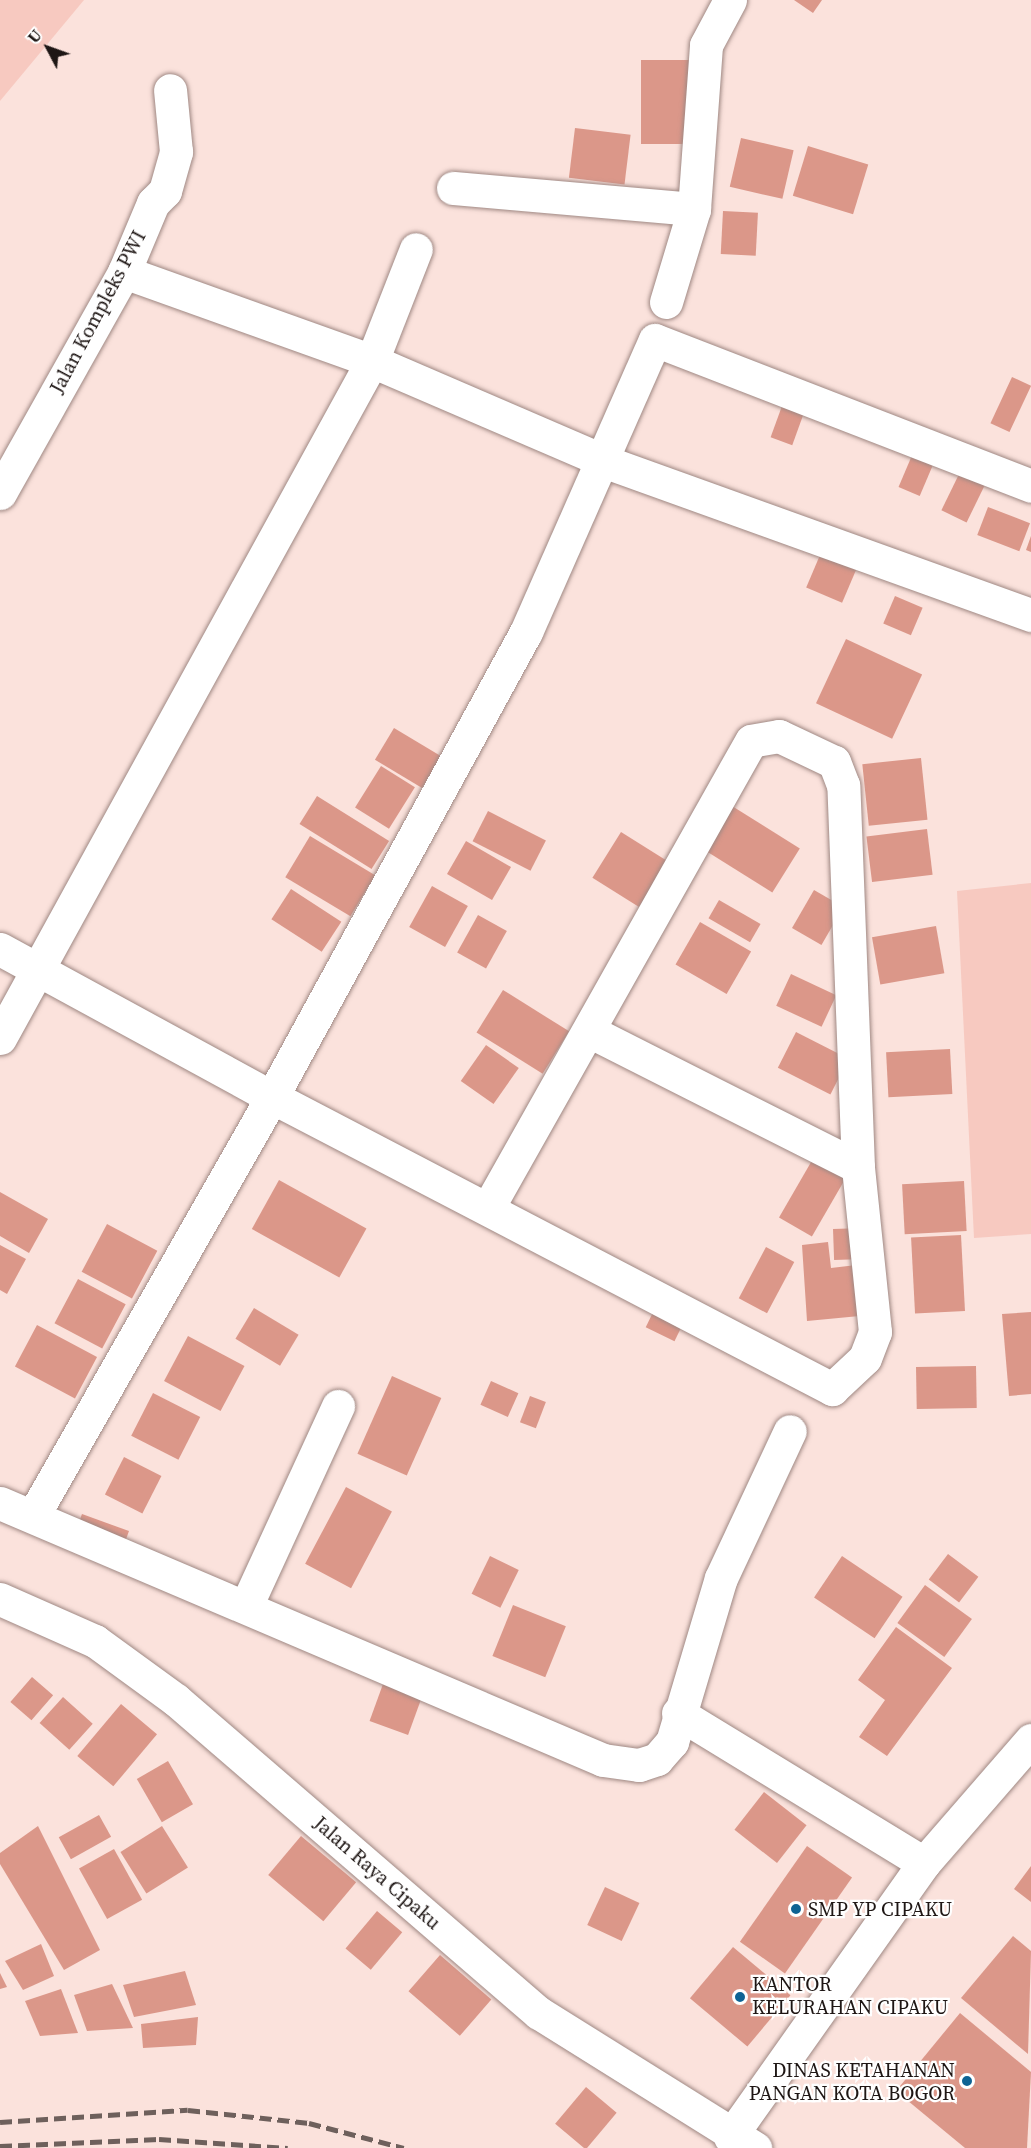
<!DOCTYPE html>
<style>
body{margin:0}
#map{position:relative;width:1031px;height:2148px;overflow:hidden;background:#fbe2dc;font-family:"Source Serif 4",serif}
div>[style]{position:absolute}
.green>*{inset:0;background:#f7c9c0}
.building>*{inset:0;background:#db9789;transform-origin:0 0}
.roads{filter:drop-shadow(0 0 2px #9f8883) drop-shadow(0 0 2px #9f8883)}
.minor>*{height:33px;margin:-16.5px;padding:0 16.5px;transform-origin:16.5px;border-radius:16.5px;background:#fff}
.rail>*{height:4.5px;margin-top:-2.25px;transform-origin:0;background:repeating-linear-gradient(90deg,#6e605c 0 12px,transparent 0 18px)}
.dots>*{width:16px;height:16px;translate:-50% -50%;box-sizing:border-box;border:3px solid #fff;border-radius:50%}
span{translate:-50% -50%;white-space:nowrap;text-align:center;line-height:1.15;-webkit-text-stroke:4.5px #fff;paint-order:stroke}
.street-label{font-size:20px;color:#1e1614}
.poi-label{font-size:20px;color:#1e1614}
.left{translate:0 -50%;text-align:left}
.right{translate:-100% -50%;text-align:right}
.north{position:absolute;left:18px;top:18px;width:60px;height:60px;-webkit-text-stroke:4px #fff;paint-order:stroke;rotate:311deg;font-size:16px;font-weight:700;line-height:24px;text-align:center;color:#1e1614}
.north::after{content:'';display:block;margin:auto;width:21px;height:27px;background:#1e1614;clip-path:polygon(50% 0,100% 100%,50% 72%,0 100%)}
</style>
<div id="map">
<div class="green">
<i style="clip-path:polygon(0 0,84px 0,0 101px)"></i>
<i style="clip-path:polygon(1031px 883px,1031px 1234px,974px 1238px,957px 891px)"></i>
</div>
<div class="building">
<i style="clip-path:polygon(794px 0,822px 0,813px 13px)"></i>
<i style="left:641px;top:60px;width:49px;height:84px"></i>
<i style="left:575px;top:128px;width:56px;height:50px;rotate:7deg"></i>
<i style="left:741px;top:138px;width:54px;height:50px;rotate:13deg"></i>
<i style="left:808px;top:146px;width:63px;height:52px;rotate:17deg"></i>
<i style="left:723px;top:211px;width:35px;height:43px;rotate:3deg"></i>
<i style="left:1012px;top:377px;width:21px;height:51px;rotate:25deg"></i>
<i style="left:786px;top:395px;width:23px;height:45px;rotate:20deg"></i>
<i style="left:913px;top:453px;width:23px;height:37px;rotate:23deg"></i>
<i style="left:962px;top:468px;width:28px;height:47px;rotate:26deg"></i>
<i style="left:988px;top:507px;width:45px;height:30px;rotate:21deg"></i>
<i style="clip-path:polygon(1031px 536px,1031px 552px,1026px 550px)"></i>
<i style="left:823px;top:548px;width:39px;height:43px;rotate:23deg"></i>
<i style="left:895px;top:596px;width:30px;height:30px;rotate:23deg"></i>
<i style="left:846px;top:639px;width:84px;height:71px;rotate:25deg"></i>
<i style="left:394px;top:728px;width:55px;height:37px;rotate:31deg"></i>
<i style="left:921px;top:758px;width:62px;height:59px;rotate:84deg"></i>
<i style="left:381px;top:766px;width:40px;height:49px;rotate:32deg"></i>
<i style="left:317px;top:796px;width:85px;height:33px;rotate:32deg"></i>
<i style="left:732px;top:806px;width:80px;height:52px;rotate:32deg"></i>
<i style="left:488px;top:811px;width:65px;height:34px;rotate:27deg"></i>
<i style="left:927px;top:829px;width:46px;height:61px;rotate:83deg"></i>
<i style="left:621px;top:832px;width:55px;height:54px;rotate:32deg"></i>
<i style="left:310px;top:836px;width:76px;height:48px;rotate:31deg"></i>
<i style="left:466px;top:841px;width:52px;height:38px;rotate:30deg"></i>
<i style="left:432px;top:886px;width:41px;height:47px;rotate:29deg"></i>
<i style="left:291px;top:889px;width:60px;height:36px;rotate:33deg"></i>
<i style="left:814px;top:890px;width:34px;height:44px;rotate:30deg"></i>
<i style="left:719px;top:900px;width:48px;height:21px;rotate:30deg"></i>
<i style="left:478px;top:915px;width:33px;height:43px;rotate:29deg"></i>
<i style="left:700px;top:922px;width:59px;height:49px;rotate:30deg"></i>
<i style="left:936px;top:926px;width:48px;height:65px;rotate:80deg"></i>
<i style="left:791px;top:974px;width:50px;height:35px;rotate:25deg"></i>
<i style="left:503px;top:990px;width:78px;height:50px;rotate:32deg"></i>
<i style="left:796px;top:1032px;width:59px;height:40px;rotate:27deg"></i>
<i style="left:486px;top:1045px;width:40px;height:44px;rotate:35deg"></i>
<i style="left:950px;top:1049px;width:45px;height:64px;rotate:87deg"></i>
<i style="left:814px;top:1157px;width:38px;height:70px;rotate:30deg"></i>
<i style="left:279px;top:1180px;width:100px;height:56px;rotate:29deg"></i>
<i style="left:964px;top:1181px;width:50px;height:62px;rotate:87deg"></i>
<i style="clip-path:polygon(0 1192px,48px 1219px,29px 1253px,0 1236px)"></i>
<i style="left:107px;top:1224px;width:57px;height:54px;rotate:28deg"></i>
<i style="left:863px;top:1228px;width:31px;height:30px;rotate:88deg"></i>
<i style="left:961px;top:1235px;width:76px;height:50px;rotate:87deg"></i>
<i style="clip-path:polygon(828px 1242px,831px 1268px,865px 1264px,870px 1315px,807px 1321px,802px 1245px)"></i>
<i style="clip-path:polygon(0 1245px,26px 1259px,7px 1294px,0 1290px)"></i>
<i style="left:766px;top:1247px;width:32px;height:58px;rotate:28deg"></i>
<i style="left:78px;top:1279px;width:54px;height:50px;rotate:28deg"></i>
<i style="left:658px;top:1302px;width:32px;height:28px;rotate:26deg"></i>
<i style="left:254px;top:1308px;width:52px;height:36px;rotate:31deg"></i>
<i style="clip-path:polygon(1031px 1312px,1031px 1394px,1009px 1396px,1002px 1314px)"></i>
<i style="left:37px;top:1325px;width:68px;height:47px;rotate:28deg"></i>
<i style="left:188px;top:1336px;width:64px;height:51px;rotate:28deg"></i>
<i style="left:976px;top:1366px;width:42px;height:60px;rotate:89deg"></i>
<i style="left:392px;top:1376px;width:54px;height:85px;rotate:24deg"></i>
<i style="left:491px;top:1381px;width:30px;height:26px;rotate:24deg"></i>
<i style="left:153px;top:1393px;width:53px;height:48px;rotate:27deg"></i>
<i style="left:530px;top:1396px;width:17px;height:28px;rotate:21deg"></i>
<i style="left:124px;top:1457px;width:42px;height:42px;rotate:27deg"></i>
<i style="left:346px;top:1487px;width:52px;height:87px;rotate:28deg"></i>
<i style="left:82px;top:1514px;width:50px;height:18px;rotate:20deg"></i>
<i style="left:948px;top:1554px;width:38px;height:32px;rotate:37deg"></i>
<i style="left:490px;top:1556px;width:32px;height:42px;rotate:26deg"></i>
<i style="left:842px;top:1556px;width:73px;height:50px;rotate:34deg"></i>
<i style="left:925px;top:1585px;width:58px;height:47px;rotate:36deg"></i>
<i style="left:513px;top:1605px;width:57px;height:55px;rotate:22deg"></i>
<i style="clip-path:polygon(896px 1627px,952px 1668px,887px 1756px,859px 1737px,885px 1700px,858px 1680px)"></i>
<i style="left:387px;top:1673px;width:41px;height:51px;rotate:20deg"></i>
<i style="left:32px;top:1677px;width:28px;height:33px;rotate:41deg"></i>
<i style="left:63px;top:1697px;width:40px;height:35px;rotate:42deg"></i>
<i style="left:121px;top:1704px;width:47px;height:68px;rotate:40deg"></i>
<i style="left:168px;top:1761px;width:50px;height:36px;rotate:60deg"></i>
<i style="left:764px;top:1792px;width:54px;height:48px;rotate:38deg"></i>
<i style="left:99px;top:1815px;width:25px;height:46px;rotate:61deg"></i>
<i style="clip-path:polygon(38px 1826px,100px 1950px,64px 1970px,0 1864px,0 1853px)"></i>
<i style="left:162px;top:1826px;width:49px;height:49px;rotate:58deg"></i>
<i style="left:301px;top:1836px;width:72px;height:51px;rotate:40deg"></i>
<i style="left:807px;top:1846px;width:55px;height:117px;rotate:35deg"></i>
<i style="left:114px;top:1849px;width:58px;height:40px;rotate:61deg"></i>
<i style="clip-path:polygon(1031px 1866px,1031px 1902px,1014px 1889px)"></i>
<i style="left:605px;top:1887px;width:38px;height:42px;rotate:25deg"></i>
<i style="left:377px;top:1911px;width:33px;height:49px;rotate:40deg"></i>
<i style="clip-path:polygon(1013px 1936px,1031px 1951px,1028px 2054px,961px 1998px)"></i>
<i style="clip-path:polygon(41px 1944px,54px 1976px,23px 1990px,5px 1961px)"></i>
<i style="left:733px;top:1947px;width:75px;height:67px;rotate:40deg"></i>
<i style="left:440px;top:1955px;width:68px;height:48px;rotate:41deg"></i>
<i style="clip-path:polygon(185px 1971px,196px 2005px,134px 2017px,123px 1985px)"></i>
<i style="clip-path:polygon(0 1973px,7px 1987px,0 1989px)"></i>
<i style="clip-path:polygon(112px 1984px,133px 2028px,87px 2031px,74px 1995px)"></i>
<i style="clip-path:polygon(61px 1989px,78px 2033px,40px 2036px,25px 2001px)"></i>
<i style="clip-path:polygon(960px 2013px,1031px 2072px,1027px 2148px,965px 2148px,896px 2091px)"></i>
<i style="clip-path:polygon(198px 2017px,196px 2045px,143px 2048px,141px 2024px)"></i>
<i style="left:586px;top:2087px;width:40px;height:48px;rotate:40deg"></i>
</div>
<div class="roads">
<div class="minor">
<i style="left:453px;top:188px;width:242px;rotate:5deg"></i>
<i style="left:124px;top:272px;width:263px;rotate:19.7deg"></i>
<i style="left:372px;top:361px;width:255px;rotate:23.3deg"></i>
<i style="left:606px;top:462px;width:452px;rotate:19.8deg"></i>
<i style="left:666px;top:302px;width:97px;rotate:-73.2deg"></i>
<i style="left:694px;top:209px;width:164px;rotate:-85.8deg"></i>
<i style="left:706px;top:45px;width:51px;rotate:-61.9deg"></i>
<i style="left:0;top:493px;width:253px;rotate:-60.7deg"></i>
<i style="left:124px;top:272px;width:75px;rotate:-67.2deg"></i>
<i style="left:153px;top:203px;width:17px;rotate:-45deg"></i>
<i style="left:165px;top:191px;width:41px;rotate:-74.2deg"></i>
<i style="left:176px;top:152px;width:62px;rotate:-95.5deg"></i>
<i style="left:0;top:949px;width:310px;rotate:28.6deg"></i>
<i style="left:272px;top:1097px;width:632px;rotate:27.54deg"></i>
<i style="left:832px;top:1389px;width:45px;rotate:-43.2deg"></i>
<i style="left:865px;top:1358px;width:28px;rotate:-69deg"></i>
<i style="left:875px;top:1332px;width:166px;rotate:-95.9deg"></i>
<i style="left:858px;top:1167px;width:382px;rotate:-92.2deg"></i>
<i style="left:843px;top:785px;width:25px;rotate:-111deg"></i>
<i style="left:834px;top:762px;width:61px;rotate:-154.7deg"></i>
<i style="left:779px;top:736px;width:28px;rotate:170deg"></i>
<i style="left:751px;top:741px;width:536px;rotate:119.39deg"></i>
<i style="left:591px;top:1032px;width:299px;rotate:26.8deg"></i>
<i style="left:0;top:1038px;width:772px;rotate:-61.21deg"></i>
<i style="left:372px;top:361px;width:120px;rotate:-68.6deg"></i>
<i style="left:0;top:1503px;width:655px;rotate:23.08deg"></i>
<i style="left:603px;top:1760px;width:36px;rotate:8deg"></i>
<i style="left:639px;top:1765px;width:19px;rotate:-18deg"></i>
<i style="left:657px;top:1759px;width:23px;rotate:-49deg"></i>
<i style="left:672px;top:1742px;width:171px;rotate:-73.4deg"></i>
<i style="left:721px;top:1578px;width:162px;rotate:-64.9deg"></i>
<i style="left:33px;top:1516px;width:482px;rotate:-60.3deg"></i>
<i style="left:272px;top:1097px;width:530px;rotate:-61.36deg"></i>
<i style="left:526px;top:632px;width:319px;rotate:-66.2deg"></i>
<i style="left:655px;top:340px;width:403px;rotate:21.2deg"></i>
<i style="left:0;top:1599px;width:104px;rotate:23.9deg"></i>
<i style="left:95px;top:1641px;width:100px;rotate:36.1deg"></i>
<i style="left:176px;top:1700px;width:479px;rotate:40.8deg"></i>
<i style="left:539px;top:2013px;width:255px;rotate:32deg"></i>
<i style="left:247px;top:1604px;width:218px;rotate:-65.3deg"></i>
<i style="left:678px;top:1713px;width:288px;rotate:31.4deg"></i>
<i style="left:730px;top:2137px;width:336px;rotate:-54.7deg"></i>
<i style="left:924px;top:1863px;width:163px;rotate:-49deg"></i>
</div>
</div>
<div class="rail">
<i style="left:0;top:2122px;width:188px;rotate:-3.7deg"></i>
<i style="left:188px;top:2110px;width:122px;rotate:6.1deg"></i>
<i style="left:309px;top:2123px;width:98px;rotate:14.7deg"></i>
<i style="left:0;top:2146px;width:159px;rotate:-2.5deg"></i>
<i style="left:159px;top:2139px;width:129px;rotate:4deg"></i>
</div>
<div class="dots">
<i style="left:796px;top:1909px;background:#0e6394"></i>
<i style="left:740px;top:1997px;background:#0e6394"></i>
<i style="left:967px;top:2081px;background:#0e6394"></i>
</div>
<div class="street-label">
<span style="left:98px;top:312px;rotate:-62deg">Jalan Kompleks PWI</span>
<span style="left:377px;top:1873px;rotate:41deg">Jalan Raya Cipaku</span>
</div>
<div class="poi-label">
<span class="left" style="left:808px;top:1909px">SMP YP CIPAKU</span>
<span class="left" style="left:752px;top:1996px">KANTOR<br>KELURAHAN CIPAKU</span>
<span class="right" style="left:955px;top:2082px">DINAS KETAHANAN<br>PANGAN KOTA BOGOR</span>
</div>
<div class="north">U</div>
</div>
